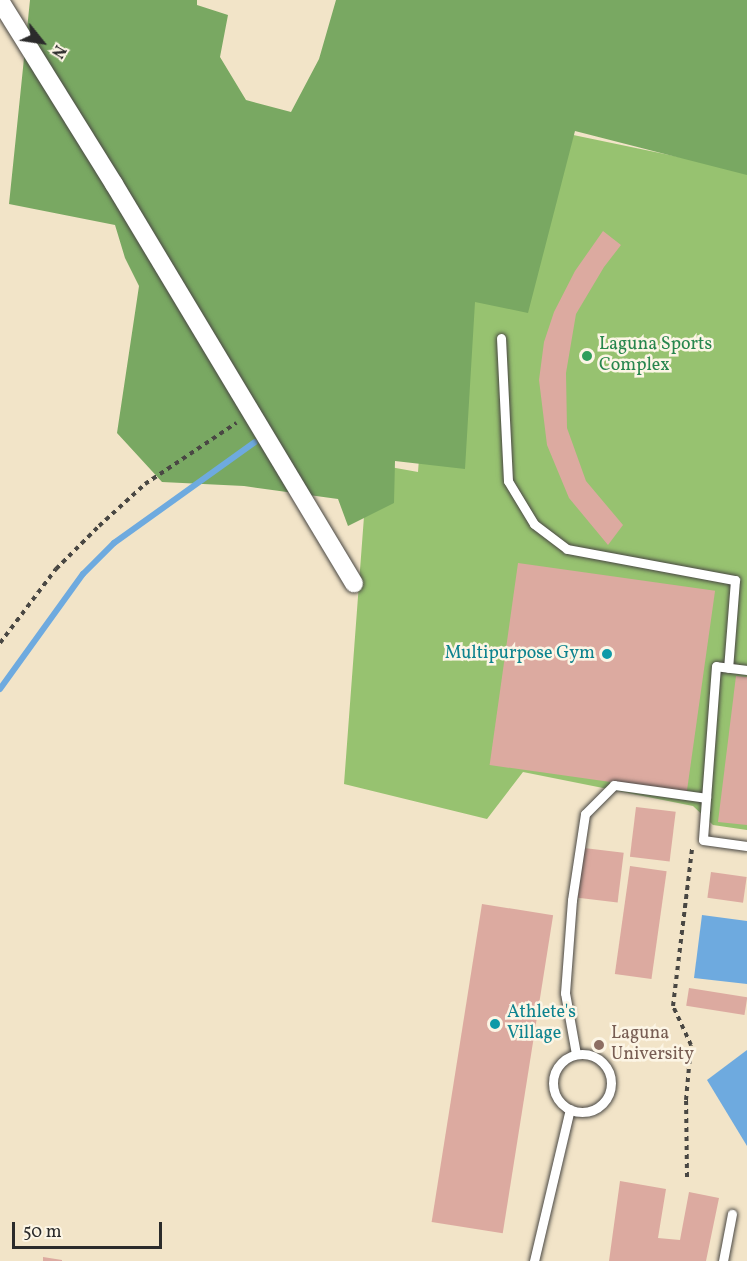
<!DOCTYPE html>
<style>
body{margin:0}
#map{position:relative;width:747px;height:1261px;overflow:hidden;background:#f2e4c8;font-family:Vollkorn,serif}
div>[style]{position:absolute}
.green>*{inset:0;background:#97c270}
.forest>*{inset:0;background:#79a862}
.water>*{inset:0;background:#6eaadf}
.stream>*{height:6px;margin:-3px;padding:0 3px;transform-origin:3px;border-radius:3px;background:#6eaadf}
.building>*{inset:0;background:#dcaaa0;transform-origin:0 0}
.path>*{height:4px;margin-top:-2px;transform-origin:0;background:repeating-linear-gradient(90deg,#494743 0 4.5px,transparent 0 9px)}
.roads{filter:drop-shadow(0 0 2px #494743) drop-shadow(0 0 2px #494743)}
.lane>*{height:9px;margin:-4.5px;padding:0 4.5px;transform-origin:4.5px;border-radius:4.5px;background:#fff}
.lane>.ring{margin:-4.5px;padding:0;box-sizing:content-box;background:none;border:9px solid #fff;border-radius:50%}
.street>*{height:18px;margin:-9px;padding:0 9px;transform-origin:9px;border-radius:9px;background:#fff}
.dots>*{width:16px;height:16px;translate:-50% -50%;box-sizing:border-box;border:3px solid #fcf5e5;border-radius:50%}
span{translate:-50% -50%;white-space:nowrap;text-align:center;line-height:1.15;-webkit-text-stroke:5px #fcf5e5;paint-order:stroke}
.leisure-label{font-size:18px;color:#27864d}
.left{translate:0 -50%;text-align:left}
.culture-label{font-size:18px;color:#0d838f}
.right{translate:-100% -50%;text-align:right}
.education-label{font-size:18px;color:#785e54}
.north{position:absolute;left:12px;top:12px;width:60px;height:60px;-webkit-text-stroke:4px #fcf5e5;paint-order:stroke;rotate:120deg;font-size:16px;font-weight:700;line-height:24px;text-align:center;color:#2b2b2b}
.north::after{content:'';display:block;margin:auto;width:21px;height:27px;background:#2b2b2b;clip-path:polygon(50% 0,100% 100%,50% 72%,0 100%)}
.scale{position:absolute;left:12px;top:1222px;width:150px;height:27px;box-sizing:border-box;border:3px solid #2b2b2b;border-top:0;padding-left:8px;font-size:18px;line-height:21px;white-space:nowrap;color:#2b2b2b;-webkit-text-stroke:4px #fcf5e5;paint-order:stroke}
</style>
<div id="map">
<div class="green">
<i style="clip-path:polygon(747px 16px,747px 830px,713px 825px,693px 806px,523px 772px,487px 819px,344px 784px,368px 463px,418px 472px,435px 246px,530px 126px,732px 168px)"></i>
</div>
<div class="forest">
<i style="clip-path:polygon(30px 0,197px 0,197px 5px,228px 15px,220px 57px,246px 100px,291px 112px,319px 59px,336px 0,747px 0,747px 175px,575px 131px,528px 313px,475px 302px,465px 469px,395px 461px,394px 503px,348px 526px,338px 499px,244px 486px,162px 482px,117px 433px,139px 286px,125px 258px,115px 225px,9px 204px)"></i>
</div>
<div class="water">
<i style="clip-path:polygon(702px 915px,747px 921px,747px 984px,694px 978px)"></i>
<i style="clip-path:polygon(747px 1050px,747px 1146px,707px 1080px)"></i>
</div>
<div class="stream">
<i style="left:0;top:689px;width:142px;rotate:-54.2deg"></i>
<i style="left:83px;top:574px;width:44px;rotate:-45deg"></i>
<i style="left:114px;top:543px;width:173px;rotate:-35.6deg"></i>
</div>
<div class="building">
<i style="clip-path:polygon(603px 231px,621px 245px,604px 267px,576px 314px,566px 373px,567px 428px,586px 481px,623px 525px,608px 545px,569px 498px,547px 445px,539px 380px,544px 342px,554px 312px,575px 271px)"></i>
<i style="left:518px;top:563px;width:199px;height:204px;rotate:8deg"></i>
<i style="clip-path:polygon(736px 676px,747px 677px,747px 825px,718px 822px)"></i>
<i style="left:636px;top:807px;width:40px;height:50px;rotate:7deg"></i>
<i style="left:584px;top:848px;width:40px;height:50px;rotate:7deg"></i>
<i style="left:630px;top:866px;width:37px;height:109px;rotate:8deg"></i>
<i style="left:711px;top:872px;width:36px;height:26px;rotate:8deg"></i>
<i style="left:482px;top:904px;width:72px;height:322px;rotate:9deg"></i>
<i style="left:689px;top:988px;width:59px;height:18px;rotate:9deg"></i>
<i style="clip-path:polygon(620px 1181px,666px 1189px,658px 1238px,680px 1240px,689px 1192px,719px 1198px,706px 1261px,609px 1261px)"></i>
<i style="clip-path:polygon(43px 1257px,62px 1260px,62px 1261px,43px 1261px)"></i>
</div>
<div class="path">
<i style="left:0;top:643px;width:93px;rotate:-52.9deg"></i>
<i style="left:56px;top:569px;width:61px;rotate:-45deg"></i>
<i style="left:99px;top:526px;width:62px;rotate:-42.4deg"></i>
<i style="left:145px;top:484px;width:110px;rotate:-33.8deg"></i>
<i style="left:687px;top:1177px;width:77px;rotate:-90.7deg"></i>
<i style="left:686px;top:1100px;width:55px;rotate:-84.8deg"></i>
<i style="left:691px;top:1045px;width:43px;rotate:-114.8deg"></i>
<i style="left:673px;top:1006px;width:159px;rotate:-83.1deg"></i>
</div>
<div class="roads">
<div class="lane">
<i style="left:501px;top:338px;width:143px;rotate:87.2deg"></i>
<i style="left:508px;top:481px;width:50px;rotate:58.8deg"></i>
<i style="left:534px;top:524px;width:41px;rotate:37.1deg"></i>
<i style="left:567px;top:549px;width:171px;rotate:10.5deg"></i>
<i style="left:735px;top:580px;width:88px;rotate:94.5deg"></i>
<i style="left:747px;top:670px;width:31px;rotate:-173deg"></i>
<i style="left:716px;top:666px;width:174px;rotate:94.3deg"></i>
<i style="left:703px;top:840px;width:44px;rotate:7.8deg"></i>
<i style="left:576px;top:1054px;width:62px;rotate:-100.2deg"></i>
<i style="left:565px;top:993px;width:93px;rotate:-85.7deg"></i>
<i style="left:572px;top:900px;width:87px;rotate:-81.4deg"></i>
<i style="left:585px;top:814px;width:41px;rotate:-45deg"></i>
<i style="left:614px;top:785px;width:93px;rotate:8deg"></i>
<i class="ring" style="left:553px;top:1054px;width:49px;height:49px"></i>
<i style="left:534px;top:1261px;width:156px;rotate:-76.7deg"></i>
<i style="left:723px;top:1261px;width:48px;rotate:-79.2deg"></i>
</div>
<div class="street">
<i style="left:0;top:1px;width:216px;rotate:58.1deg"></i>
<i style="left:114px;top:184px;width:466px;rotate:59deg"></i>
</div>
</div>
<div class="dots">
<i style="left:587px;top:356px;background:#2e9e5b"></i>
<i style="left:607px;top:654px;background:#0f9aa8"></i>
<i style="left:495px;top:1024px;background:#0f9aa8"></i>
<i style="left:599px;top:1045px;background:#8d6e63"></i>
</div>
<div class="leisure-label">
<span class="left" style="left:599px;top:356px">Laguna Sports<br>Complex</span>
</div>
<div class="culture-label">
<span class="right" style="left:595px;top:654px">Multipurpose Gym</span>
<span class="left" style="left:507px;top:1024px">Athlete's<br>Village</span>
</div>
<div class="education-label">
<span class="left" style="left:611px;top:1045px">Laguna<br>University</span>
</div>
<div class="north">N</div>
<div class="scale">50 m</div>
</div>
